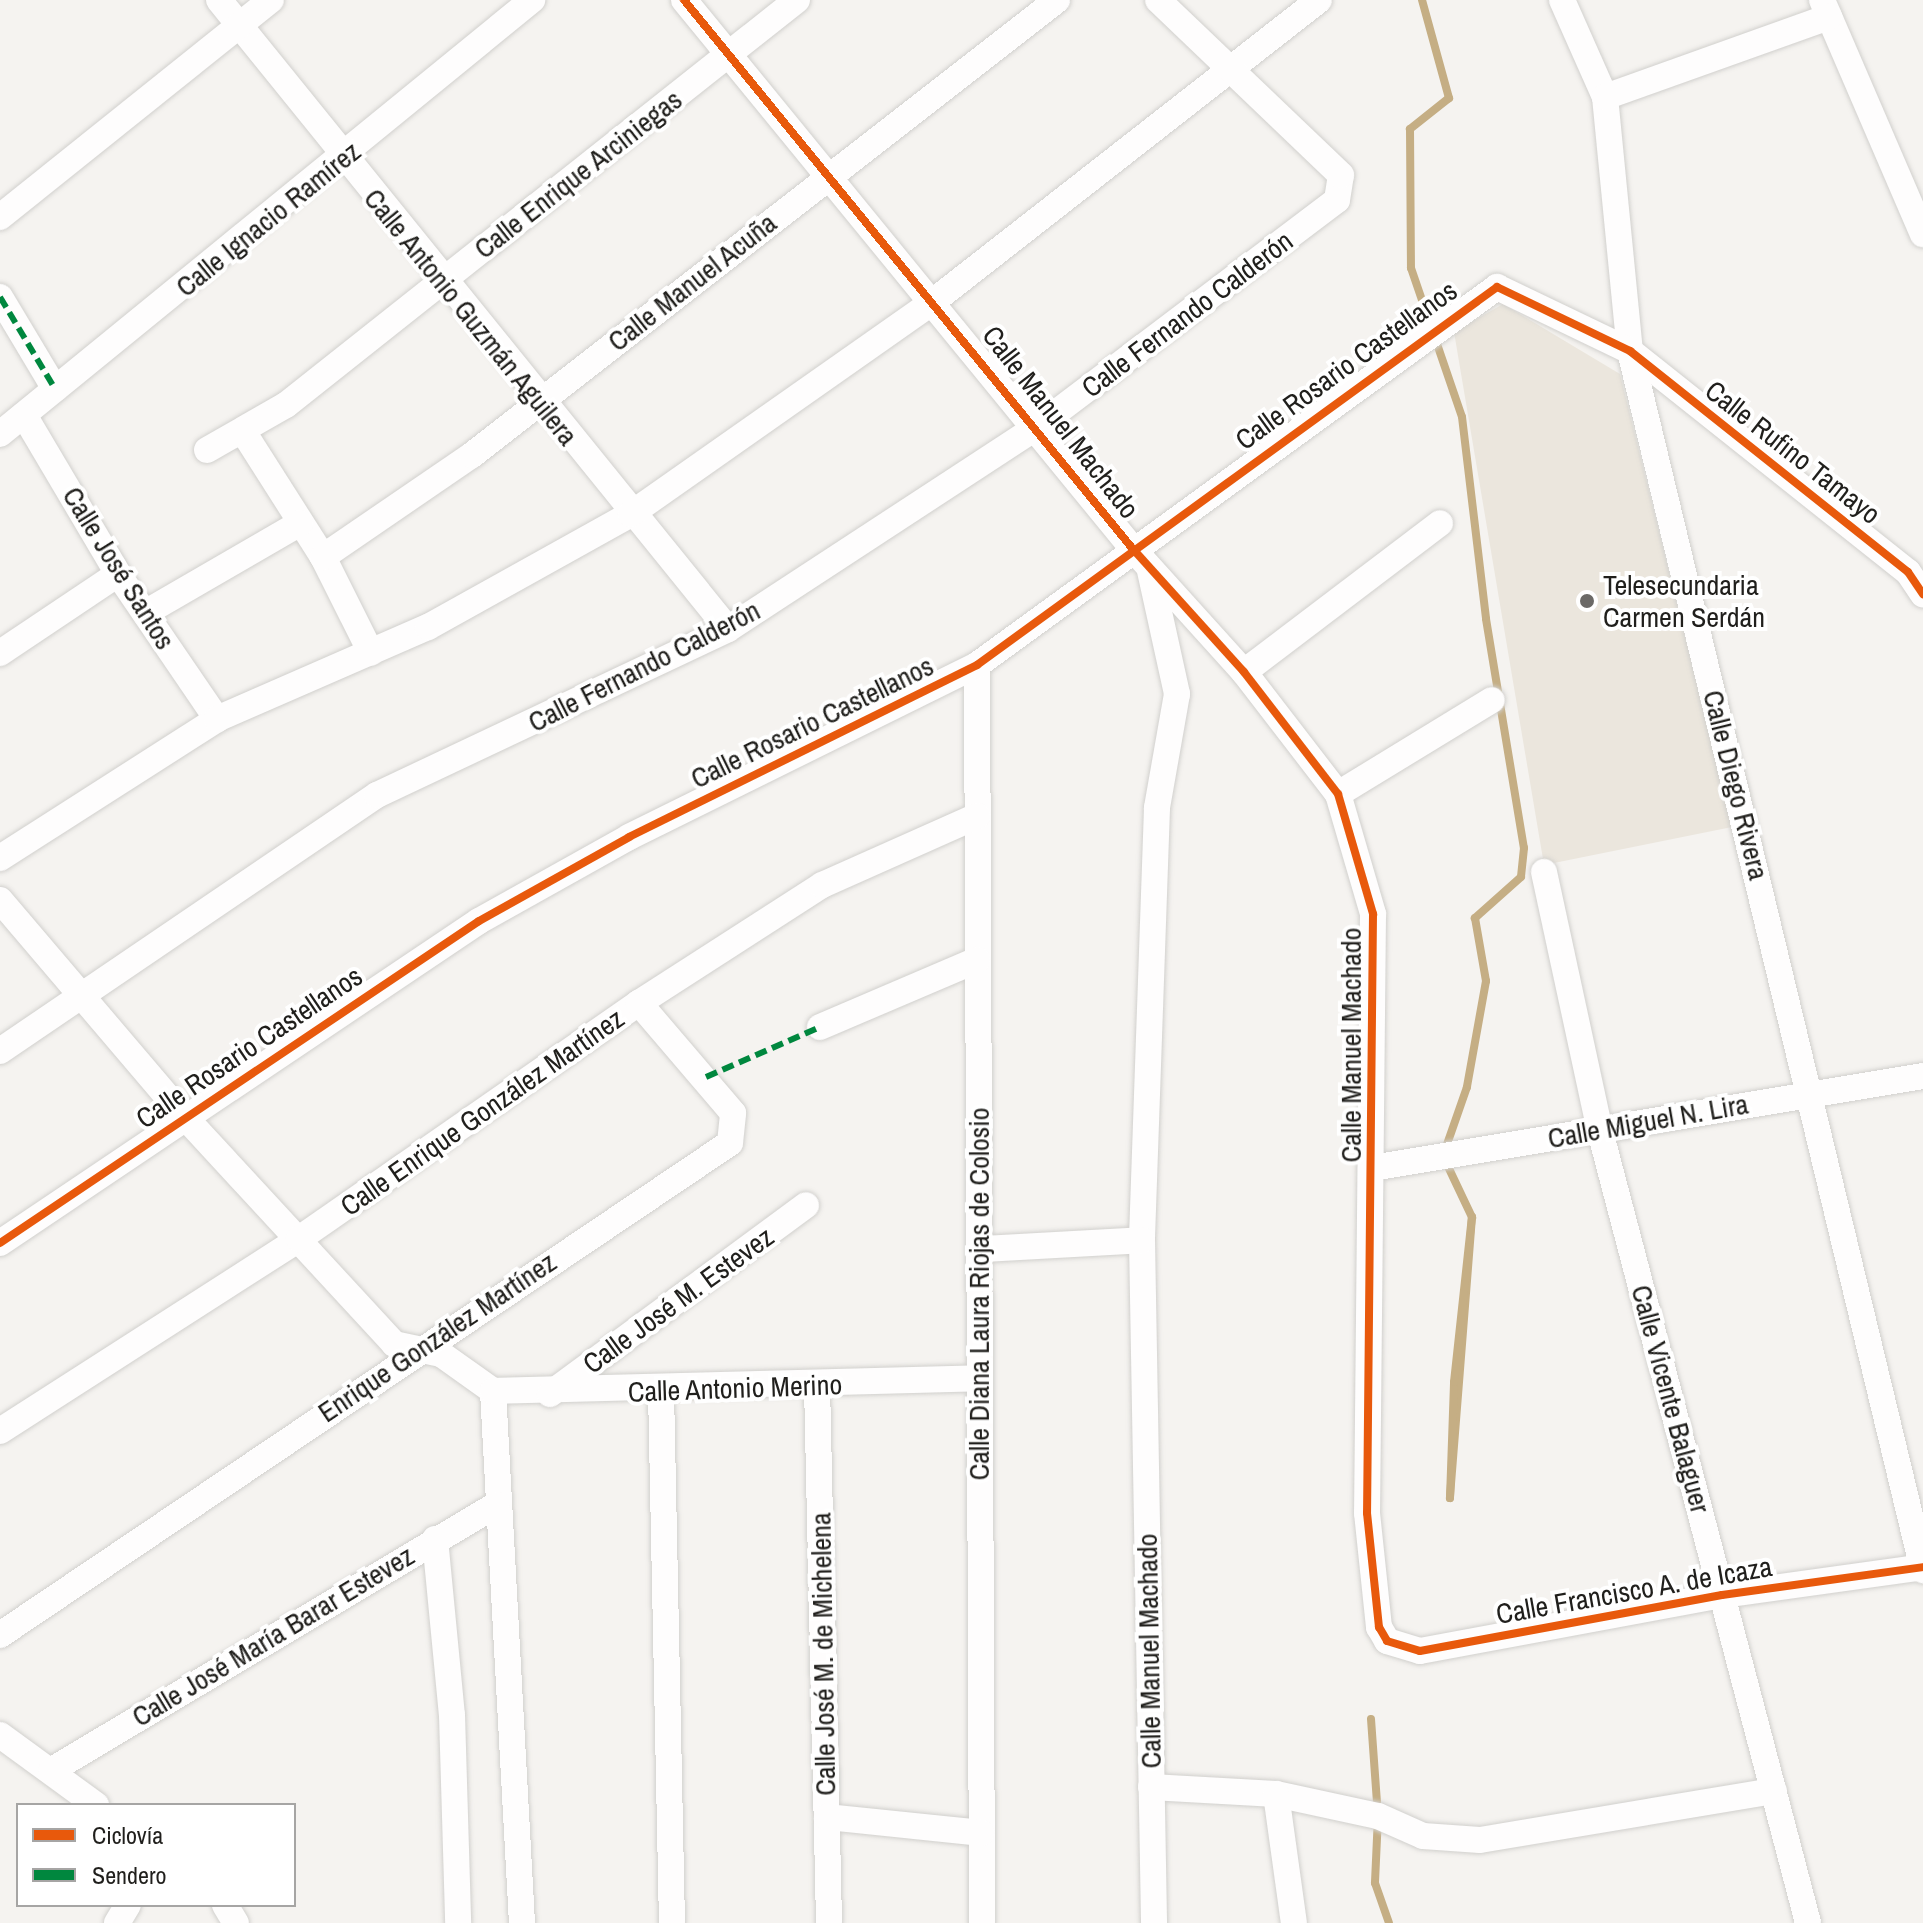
<!DOCTYPE html>
<meta charset="utf-8">
<style>
body{margin:0}
#map{position:relative;width:1923px;height:1923px;overflow:hidden;background:#f5f3f0;font-family:"Archivo Narrow",sans-serif}
div>[style]{position:absolute}
.built>*{inset:0;background:#ebe6dd}
.stream>*{height:8px;margin:-4px;padding:0 4px;transform-origin:4px;border-radius:4px;background:#c5ae84}
.roads{filter:drop-shadow(0 0 2px #d1d0cd) drop-shadow(0 0 2px #d1d0cd)}
.minor>*{height:26px;margin:-13px;padding:0 13px;transform-origin:13px;border-radius:13px;background:#fefdfd}
.quiet>*{height:6px;margin-top:-3px;transform-origin:0;background:repeating-linear-gradient(90deg,#00873e 0 12px,transparent 0 18px)}
.cycleway>*{height:8px;margin:-4px;padding:0 4px;transform-origin:4px;border-radius:4px;background:#e8590c}
.dots>*{width:22px;height:22px;translate:-50% -50%;box-sizing:border-box;border:4px solid #fff;border-radius:50%}
span{translate:-50% -50%;white-space:nowrap;text-align:center;line-height:1.15;-webkit-text-stroke:8px #fff;paint-order:stroke}
.street-label{font-size:28px;color:#201f1c}
.poi-label{font-size:28px;color:#201f1c}
.left{translate:0 -50%;text-align:left}
.legend{position:absolute;left:16px;top:1803px;width:280px;height:104px;box-sizing:border-box;background:#fff;border:2px solid #a6a5a4;margin:0;padding:10px 14px;list-style:none;font-size:24px;color:#201f1c}
.legend li{display:flex;align-items:center;gap:16px;height:40px}
.legend b{width:40px;border:2px solid #a6a5a4}
</style>
<div id="map">
<div class="built">
<i style="clip-path:polygon(1503px 304px,1620px 374px,1732px 827px,1544px 865px,1454px 332px)"></i>
</div>
<div class="stream">
<i style="left:1422px;top:0;width:102px;rotate:74.6deg"></i>
<i style="left:1449px;top:98px;width:50px;rotate:141.5deg"></i>
<i style="left:1410px;top:129px;width:139px;rotate:89.6deg"></i>
<i style="left:1411px;top:268px;width:157px;rotate:71.1deg"></i>
<i style="left:1462px;top:417px;width:203px;rotate:83.2deg"></i>
<i style="left:1486px;top:619px;width:232px;rotate:80.6deg"></i>
<i style="left:1524px;top:848px;width:29px;rotate:96deg"></i>
<i style="left:1521px;top:877px;width:62px;rotate:138.3deg"></i>
<i style="left:1475px;top:918px;width:64px;rotate:80.1deg"></i>
<i style="left:1486px;top:981px;width:108px;rotate:100.2deg"></i>
<i style="left:1467px;top:1087px;width:73px;rotate:109.2deg"></i>
<i style="left:1443px;top:1156px;width:68px;rotate:64.6deg"></i>
<i style="left:1472px;top:1217px;width:282px;rotate:94.5deg"></i>
<i style="left:1450px;top:1498px;width:116px;rotate:-88deg"></i>
<i style="left:1454px;top:1382px;width:166px;rotate:-83.8deg"></i>
<i style="left:1371px;top:1719px;width:97px;rotate:85.9deg"></i>
<i style="left:1378px;top:1816px;width:67px;rotate:92.6deg"></i>
<i style="left:1375px;top:1883px;width:42px;rotate:70.7deg"></i>
</div>
<div class="roads">
<div class="minor">
<i style="left:219px;top:0;width:809px;rotate:51.02deg"></i>
<i style="left:684px;top:0;width:708px;rotate:50.73deg"></i>
<i style="left:1132px;top:548px;width:167px;rotate:47.9deg"></i>
<i style="left:1244px;top:672px;width:154px;rotate:52.4deg"></i>
<i style="left:1338px;top:794px;width:125px;rotate:73.7deg"></i>
<i style="left:1373px;top:914px;width:599px;rotate:90.57deg"></i>
<i style="left:1367px;top:1513px;width:115px;rotate:84deg"></i>
<i style="left:1379px;top:1627px;width:16px;rotate:60deg"></i>
<i style="left:1387px;top:1641px;width:34px;rotate:17deg"></i>
<i style="left:1420px;top:1651px;width:307px;rotate:-10.5deg"></i>
<i style="left:1722px;top:1595px;width:203px;rotate:-7.9deg"></i>
<i style="left:1562px;top:0;width:106px;rotate:66.1deg"></i>
<i style="left:1605px;top:97px;width:255px;rotate:84.4deg"></i>
<i style="left:1630px;top:351px;width:1254px;rotate:76.48deg"></i>
<i style="left:1822px;top:0;width:255px;rotate:66.7deg"></i>
<i style="left:1605px;top:97px;width:238px;rotate:-19.7deg"></i>
<i style="left:0;top:217px;width:347px;rotate:-38.7deg"></i>
<i style="left:0;top:297px;width:107px;rotate:59.1deg"></i>
<i style="left:24px;top:415px;width:185px;rotate:59.4deg"></i>
<i style="left:118px;top:574px;width:176px;rotate:55.7deg"></i>
<i style="left:244px;top:433px;width:147px;rotate:57.5deg"></i>
<i style="left:323px;top:557px;width:107px;rotate:63.4deg"></i>
<i style="left:0;top:434px;width:687px;rotate:-39.21deg"></i>
<i style="left:207px;top:450px;width:91px;rotate:-29.7deg"></i>
<i style="left:286px;top:405px;width:652px;rotate:-38.4deg"></i>
<i style="left:323px;top:557px;width:181px;rotate:-34.4deg"></i>
<i style="left:472px;top:455px;width:741px;rotate:-37.87deg"></i>
<i style="left:1150px;top:571px;width:126px;rotate:77.6deg"></i>
<i style="left:1177px;top:694px;width:116px;rotate:100deg"></i>
<i style="left:1157px;top:808px;width:432px;rotate:92deg"></i>
<i style="left:1142px;top:1240px;width:683px;rotate:88.99deg"></i>
<i style="left:145px;top:613px;width:179px;rotate:-30.1deg"></i>
<i style="left:0;top:653px;width:142px;rotate:-33.8deg"></i>
<i style="left:977px;top:665px;width:1258px;rotate:89.77deg"></i>
<i style="left:1244px;top:672px;width:246px;rotate:-37.2deg"></i>
<i style="left:1338px;top:794px;width:180px;rotate:-31.4deg"></i>
<i style="left:0;top:858px;width:258px;rotate:-32.6deg"></i>
<i style="left:217px;top:719px;width:230px;rotate:-23.6deg"></i>
<i style="left:428px;top:627px;width:232px;rotate:-29.1deg"></i>
<i style="left:631px;top:514px;width:372px;rotate:-35.1deg"></i>
<i style="left:935px;top:300px;width:487px;rotate:-38deg"></i>
<i style="left:1544px;top:872px;width:265px;rotate:77.8deg"></i>
<i style="left:1600px;top:1131px;width:819px;rotate:75.28deg"></i>
<i style="left:0;top:900px;width:282px;rotate:49.6deg"></i>
<i style="left:183px;top:1115px;width:311px;rotate:47.3deg"></i>
<i style="left:394px;top:1344px;width:48px;rotate:12deg"></i>
<i style="left:441px;top:1354px;width:64px;rotate:35.4deg"></i>
<i style="left:493px;top:1391px;width:533px;rotate:86.88deg"></i>
<i style="left:820px;top:1027px;width:171px;rotate:-23.1deg"></i>
<i style="left:0;top:1051px;width:456px;rotate:-34.2deg"></i>
<i style="left:377px;top:795px;width:388px;rotate:-25.3deg"></i>
<i style="left:728px;top:629px;width:369px;rotate:-33.2deg"></i>
<i style="left:1037px;top:427px;width:376px;rotate:-37.1deg"></i>
<i style="left:1337px;top:200px;width:25px;rotate:-81deg"></i>
<i style="left:1341px;top:175px;width:253px;rotate:-136.3deg"></i>
<i style="left:1372px;top:1168px;width:559px;rotate:-9.48deg"></i>
<i style="left:0;top:1243px;width:577px;rotate:-33.91deg"></i>
<i style="left:479px;top:921px;width:172px;rotate:-29.2deg"></i>
<i style="left:629px;top:837px;width:388px;rotate:-26.3deg"></i>
<i style="left:977px;top:665px;width:643px;rotate:-36.01deg"></i>
<i style="left:1497px;top:287px;width:148px;rotate:25.7deg"></i>
<i style="left:1630px;top:351px;width:355px;rotate:38.5deg"></i>
<i style="left:1908px;top:572px;width:27px;rotate:56deg"></i>
<i style="left:983px;top:1249px;width:159px;rotate:-3.2deg"></i>
<i style="left:817px;top:1385px;width:538px;rotate:88.72deg"></i>
<i style="left:661px;top:1390px;width:533px;rotate:88.82deg"></i>
<i style="left:493px;top:1391px;width:484px;rotate:-1.5deg"></i>
<i style="left:550px;top:1394px;width:318px;rotate:-36.4deg"></i>
<i style="left:0;top:1431px;width:355px;rotate:-32.7deg"></i>
<i style="left:299px;top:1239px;width:414px;rotate:-34.8deg"></i>
<i style="left:639px;top:1003px;width:218px;rotate:-32.8deg"></i>
<i style="left:822px;top:885px;width:170px;rotate:-24deg"></i>
<i style="left:435px;top:1539px;width:177px;rotate:84.5deg"></i>
<i style="left:452px;top:1715px;width:208px;rotate:88.3deg"></i>
<i style="left:0;top:1635px;width:880px;rotate:-33.98deg"></i>
<i style="left:730px;top:1143px;width:30px;rotate:-84deg"></i>
<i style="left:733px;top:1113px;width:145px;rotate:-130.5deg"></i>
<i style="left:0;top:1735px;width:119px;rotate:36.1deg"></i>
<i style="left:52px;top:1770px;width:517px;rotate:-30.83deg"></i>
<i style="left:1151px;top:1787px;width:125px;rotate:3.2deg"></i>
<i style="left:1276px;top:1794px;width:104px;rotate:12.2deg"></i>
<i style="left:1378px;top:1816px;width:49px;rotate:24deg"></i>
<i style="left:1423px;top:1836px;width:57px;rotate:4deg"></i>
<i style="left:1480px;top:1840px;width:298px;rotate:-9.5deg"></i>
<i style="left:1276px;top:1794px;width:130px;rotate:82.1deg"></i>
<i style="left:827px;top:1817px;width:155px;rotate:5.9deg"></i>
<i style="left:225px;top:1905px;width:21px;rotate:59deg"></i>
<i style="left:117px;top:1923px;width:21px;rotate:-59deg"></i>
</div>
</div>
<div class="quiet">
<i style="left:0;top:297px;width:107px;rotate:59.1deg"></i>
<i style="left:706px;top:1077px;width:124px;rotate:-23.7deg"></i>
</div>
<div class="cycleway">
<i style="left:684px;top:0;width:708px;rotate:50.73deg"></i>
<i style="left:1132px;top:548px;width:167px;rotate:47.9deg"></i>
<i style="left:1244px;top:672px;width:154px;rotate:52.4deg"></i>
<i style="left:1338px;top:794px;width:125px;rotate:73.7deg"></i>
<i style="left:1373px;top:914px;width:599px;rotate:90.57deg"></i>
<i style="left:1367px;top:1513px;width:115px;rotate:84deg"></i>
<i style="left:1379px;top:1627px;width:16px;rotate:60deg"></i>
<i style="left:1387px;top:1641px;width:34px;rotate:17deg"></i>
<i style="left:1420px;top:1651px;width:307px;rotate:-10.5deg"></i>
<i style="left:1722px;top:1595px;width:203px;rotate:-7.9deg"></i>
<i style="left:0;top:1243px;width:577px;rotate:-33.91deg"></i>
<i style="left:479px;top:921px;width:172px;rotate:-29.2deg"></i>
<i style="left:629px;top:837px;width:388px;rotate:-26.3deg"></i>
<i style="left:977px;top:665px;width:643px;rotate:-36.01deg"></i>
<i style="left:1497px;top:287px;width:148px;rotate:25.7deg"></i>
<i style="left:1630px;top:351px;width:355px;rotate:38.5deg"></i>
<i style="left:1908px;top:572px;width:27px;rotate:56deg"></i>
</div>
<div class="dots">
<i style="left:1587px;top:601px;background:#6b6966"></i>
</div>
<div class="street-label">
<span style="left:578px;top:174px;rotate:-38deg">Calle Enrique Arciniegas</span>
<span style="left:268px;top:219px;rotate:-39deg">Calle Ignacio Ramírez</span>
<span style="left:692px;top:282px;rotate:-38deg">Calle Manuel Acuña</span>
<span style="left:1187px;top:314px;rotate:-37deg">Calle Fernando Calderón</span>
<span style="left:471px;top:317px;rotate:51deg">Calle Antonio Guzmán Aguilera</span>
<span style="left:1346px;top:365px;rotate:-36deg">Calle Rosario Castellanos</span>
<span style="left:1061px;top:422px;rotate:52deg">Calle Manuel Machado</span>
<span style="left:1793px;top:452px;rotate:38deg">Calle Rufino Tamayo</span>
<span style="left:119px;top:568px;rotate:58deg">Calle José Santos</span>
<span style="left:644px;top:666px;rotate:-27deg">Calle Fernando Calderón</span>
<span style="left:812px;top:722px;rotate:-26deg">Calle Rosario Castellanos</span>
<span style="left:1736px;top:785px;rotate:76deg">Calle Diego Rivera</span>
<span style="left:1351px;top:1045px;rotate:-90deg">Calle Manuel Machado</span>
<span style="left:249px;top:1047px;rotate:-34deg">Calle Rosario Castellanos</span>
<span style="left:482px;top:1112px;rotate:-35deg">Calle Enrique González Martínez</span>
<span style="left:1648px;top:1121px;rotate:-10deg">Calle Miguel N. Lira</span>
<span style="left:979px;top:1294px;rotate:-90deg">Calle Diana Laura Riojas de Colosio</span>
<span style="left:678px;top:1300px;rotate:-36deg">Calle José M. Estevez</span>
<span style="left:437px;top:1337px;rotate:-34deg">Enrique González Martínez</span>
<span style="left:735px;top:1388px;rotate:-2deg">Calle Antonio Merino</span>
<span style="left:1671px;top:1399px;rotate:75deg">Calle Vicente Balaguer</span>
<span style="left:1634px;top:1590px;rotate:-10deg">Calle Francisco A. de Icaza</span>
<span style="left:273px;top:1636px;rotate:-31deg">Calle José María Barar Estevez</span>
<span style="left:1149px;top:1651px;rotate:-91deg">Calle Manuel Machado</span>
<span style="left:823px;top:1654px;rotate:-91deg">Calle José M. de Michelena</span>
</div>
<div class="poi-label">
<span class="left" style="left:1603px;top:601px">Telesecundaria<br>Carmen Serdán</span>
</div>
<ul class="legend">
<li><b style="height:10px;background:#e8590c"></b>Ciclovía</li>
<li><b style="height:10px;background:#00873e"></b>Sendero</li>
</ul>
</div>
